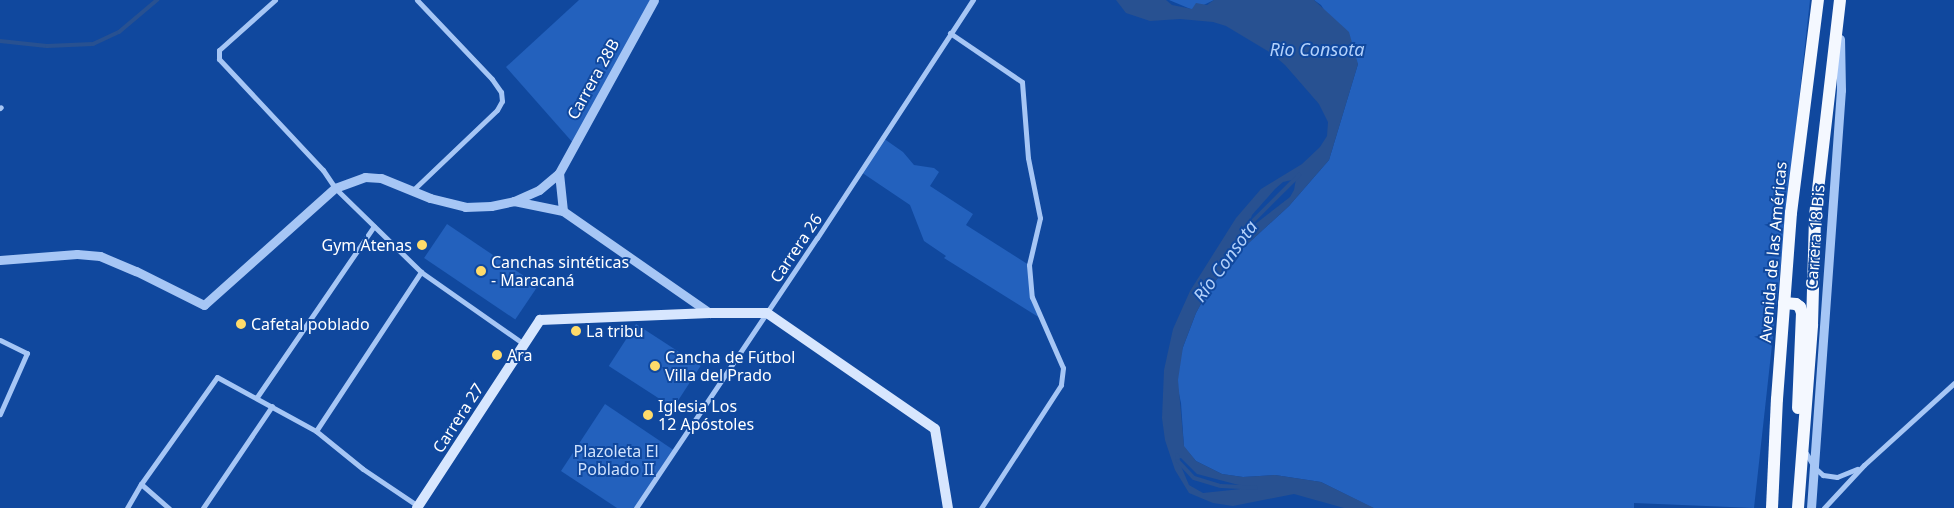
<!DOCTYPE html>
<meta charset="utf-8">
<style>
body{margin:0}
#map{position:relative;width:1954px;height:508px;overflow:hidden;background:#10489e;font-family:"Noto Sans",sans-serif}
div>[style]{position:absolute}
.green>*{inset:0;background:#2361bd;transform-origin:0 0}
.water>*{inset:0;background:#285191}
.stream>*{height:4px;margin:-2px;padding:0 2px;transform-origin:2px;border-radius:2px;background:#285191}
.minor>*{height:5px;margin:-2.5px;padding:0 2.5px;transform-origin:2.5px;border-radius:2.5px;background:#a6c6f5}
.tertiary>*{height:9px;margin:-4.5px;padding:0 4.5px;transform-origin:4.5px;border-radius:4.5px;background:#a6c6f5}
.secondary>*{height:10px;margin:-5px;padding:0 5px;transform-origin:5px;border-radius:5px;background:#d7e6fe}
.primary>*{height:12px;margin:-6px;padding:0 6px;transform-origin:6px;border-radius:6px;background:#f4f8ff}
.dots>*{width:14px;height:14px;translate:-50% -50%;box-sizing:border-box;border:2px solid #10489e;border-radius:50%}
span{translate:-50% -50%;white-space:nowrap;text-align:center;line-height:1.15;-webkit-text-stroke:4px #10489e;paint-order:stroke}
.street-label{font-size:16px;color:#fff}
.poi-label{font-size:16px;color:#fff}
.right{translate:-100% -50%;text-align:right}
.left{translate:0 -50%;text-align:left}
.park-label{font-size:16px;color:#cfe2fe}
.water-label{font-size:18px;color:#b3d1fb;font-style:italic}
</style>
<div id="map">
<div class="green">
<i style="clip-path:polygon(579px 0,654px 0,574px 144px,506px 67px)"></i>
<i style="clip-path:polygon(1169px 0,1214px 0,1193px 10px)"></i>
<i style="clip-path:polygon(1314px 0,1810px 0,1754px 508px,1634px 503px,1634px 508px,1373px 508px,1321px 482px,1275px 475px,1243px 477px,1222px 474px,1196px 461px,1184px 447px,1181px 403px,1174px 371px,1196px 313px,1209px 289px,1240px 251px,1289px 206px,1329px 160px,1358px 64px,1321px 5px)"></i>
<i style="clip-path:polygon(883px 138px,903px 152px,914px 165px,934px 168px,939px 172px,930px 186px,973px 214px,966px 225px,1029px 265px,1032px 296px,1040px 318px,944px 258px,946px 256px,924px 241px,910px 205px,861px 172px)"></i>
<i style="left:447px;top:224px;width:110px;height:41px;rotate:34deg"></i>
<i style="left:636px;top:324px;width:77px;height:50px;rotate:33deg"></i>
<i style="clip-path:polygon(605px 404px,675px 451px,636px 508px,617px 508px,561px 471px)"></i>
</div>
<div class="water">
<i style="clip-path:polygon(evenodd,1116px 0,1166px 0,1172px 5px,1192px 9px,1196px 3px,1207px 5px,1214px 0,1314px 0,1349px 32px,1358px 64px,1329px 160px,1289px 206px,1240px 251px,1209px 289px,1196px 313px,1183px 347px,1178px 380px,1184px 446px,1196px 461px,1222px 474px,1243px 477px,1275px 475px,1321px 482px,1374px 508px,1344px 508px,1294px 494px,1233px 506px,1213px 503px,1189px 493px,1175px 470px,1165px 440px,1162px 418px,1164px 370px,1173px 329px,1190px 291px,1236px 218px,1261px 189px,1302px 164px,1320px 147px,1327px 136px,1328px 122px,1319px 104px,1285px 65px,1271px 53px,1226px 26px,1213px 22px,1180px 19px,1150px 21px,1126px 13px,1116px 0,1296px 179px,1294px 190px,1290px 197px,1254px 225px,1249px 224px,1252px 215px,1275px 189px,1283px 182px,1296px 179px,1116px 0,1181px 458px,1197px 474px,1250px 488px,1203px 493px,1189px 485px,1178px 459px,1181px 458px)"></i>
</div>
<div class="stream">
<i style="left:0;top:41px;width:47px;rotate:6.1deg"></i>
<i style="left:47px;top:46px;width:46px;rotate:-2.5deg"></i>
<i style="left:93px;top:44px;width:29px;rotate:-25deg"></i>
<i style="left:119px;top:32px;width:50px;rotate:-40.1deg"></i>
<i style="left:1246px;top:228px;width:75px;rotate:-45deg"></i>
<i style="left:1177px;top:455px;width:6px;rotate:81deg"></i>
<i style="left:1178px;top:461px;width:23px;rotate:47deg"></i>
<i style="left:1194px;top:478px;width:28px;rotate:17deg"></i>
<i style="left:1221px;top:486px;width:35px;rotate:3deg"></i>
</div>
<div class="minor">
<i style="left:275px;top:0;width:75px;rotate:138.2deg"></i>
<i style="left:219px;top:50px;width:9px;rotate:90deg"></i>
<i style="left:219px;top:59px;width:152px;rotate:46.9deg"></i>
<i style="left:323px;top:170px;width:22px;rotate:56deg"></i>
<i style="left:335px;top:188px;width:120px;rotate:44.3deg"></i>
<i style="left:421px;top:272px;width:126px;rotate:35deg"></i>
<i style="left:950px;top:33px;width:87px;rotate:34.2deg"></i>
<i style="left:1022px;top:82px;width:76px;rotate:85.5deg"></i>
<i style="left:1028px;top:158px;width:61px;rotate:78.7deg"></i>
<i style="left:1040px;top:218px;width:48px;rotate:103.2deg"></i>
<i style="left:1029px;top:265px;width:32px;rotate:85deg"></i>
<i style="left:1032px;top:297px;width:77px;rotate:66.4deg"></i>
<i style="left:1063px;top:368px;width:17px;rotate:97deg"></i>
<i style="left:1061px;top:385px;width:147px;rotate:123deg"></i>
<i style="left:0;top:108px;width:1px;rotate:-45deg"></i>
<i style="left:412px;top:191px;width:117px;rotate:-43.6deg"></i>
<i style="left:497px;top:110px;width:10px;rotate:-61deg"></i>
<i style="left:502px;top:101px;width:9px;rotate:-96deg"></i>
<i style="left:501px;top:92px;width:16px;rotate:-125deg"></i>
<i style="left:492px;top:79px;width:109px;rotate:-133.5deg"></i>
<i style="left:0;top:340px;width:30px;rotate:26deg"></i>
<i style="left:27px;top:353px;width:67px;rotate:113.9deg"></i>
<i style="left:257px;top:397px;width:207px;rotate:-55.6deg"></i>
<i style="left:316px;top:431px;width:191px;rotate:-56.6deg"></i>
<i style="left:1806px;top:453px;width:16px;rotate:60deg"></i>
<i style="left:1814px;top:467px;width:12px;rotate:42deg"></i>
<i style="left:1823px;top:475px;width:14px;rotate:8deg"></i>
<i style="left:1837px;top:477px;width:22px;rotate:-22deg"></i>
<i style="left:141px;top:484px;width:37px;rotate:41deg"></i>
<i style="left:127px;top:508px;width:28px;rotate:-60deg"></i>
<i style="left:141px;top:484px;width:131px;rotate:-54.6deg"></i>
<i style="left:217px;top:377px;width:113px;rotate:28.6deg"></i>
<i style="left:316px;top:431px;width:60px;rotate:39deg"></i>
<i style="left:363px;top:469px;width:66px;rotate:33.9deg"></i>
<i style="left:203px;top:508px;width:123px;rotate:-55.9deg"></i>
<i style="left:636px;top:508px;width:325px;rotate:-56.2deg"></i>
<i style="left:817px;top:238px;width:285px;rotate:-56.8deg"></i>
<i style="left:1824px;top:508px;width:59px;rotate:-47.1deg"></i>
<i style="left:1864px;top:465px;width:122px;rotate:-42.3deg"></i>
</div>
<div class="tertiary">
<i style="left:559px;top:173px;width:38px;rotate:84deg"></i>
<i style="left:514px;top:201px;width:27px;rotate:-24deg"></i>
<i style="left:539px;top:190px;width:26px;rotate:-40deg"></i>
<i style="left:559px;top:173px;width:197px;rotate:-61.2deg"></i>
<i style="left:0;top:260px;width:77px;rotate:-4.5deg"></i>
<i style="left:77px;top:254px;width:23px;rotate:5deg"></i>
<i style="left:100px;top:256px;width:39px;rotate:23deg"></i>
<i style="left:136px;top:271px;width:76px;rotate:26.6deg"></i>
<i style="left:204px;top:305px;width:176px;rotate:-41.8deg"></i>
<i style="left:335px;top:188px;width:32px;rotate:-20deg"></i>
<i style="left:365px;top:177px;width:16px;rotate:4deg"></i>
<i style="left:381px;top:178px;width:53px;rotate:22.2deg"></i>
<i style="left:430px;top:198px;width:36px;rotate:14deg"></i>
<i style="left:465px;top:207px;width:26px;rotate:-2deg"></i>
<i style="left:491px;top:206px;width:24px;rotate:-12deg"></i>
<i style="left:514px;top:201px;width:50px;rotate:11.5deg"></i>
<i style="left:563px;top:211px;width:179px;rotate:34.8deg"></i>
<i style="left:1811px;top:508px;width:419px;rotate:-85.9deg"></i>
<i style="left:1841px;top:90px;width:51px;rotate:-91.1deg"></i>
</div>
<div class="secondary">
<i style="left:417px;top:508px;width:225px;rotate:-56.8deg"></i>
<i style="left:540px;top:320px;width:170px;rotate:-2.4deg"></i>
<i style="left:710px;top:313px;width:57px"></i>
<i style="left:767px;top:313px;width:204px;rotate:34.6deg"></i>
<i style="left:935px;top:429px;width:80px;rotate:80.7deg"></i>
</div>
<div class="primary">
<i style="left:1784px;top:303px;width:12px;rotate:5deg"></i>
<i style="left:1796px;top:304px;width:5px;rotate:37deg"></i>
<i style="left:1800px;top:307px;width:6px;rotate:72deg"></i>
<i style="left:1802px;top:313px;width:95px;rotate:92.4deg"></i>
<i style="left:1772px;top:508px;width:109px;rotate:-87.4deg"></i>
<i style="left:1777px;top:399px;width:187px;rotate:-85.7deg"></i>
<i style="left:1791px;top:213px;width:215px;rotate:-82.8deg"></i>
<i style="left:1798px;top:508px;width:184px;rotate:-85.6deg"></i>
<i style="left:1812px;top:325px;width:109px;rotate:-88.4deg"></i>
<i style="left:1815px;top:216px;width:217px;rotate:-83.4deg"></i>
</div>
<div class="dots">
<i style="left:422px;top:245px;background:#ffdb6a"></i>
<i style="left:481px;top:271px;background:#ffdb6a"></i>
<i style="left:241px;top:324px;background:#ffdb6a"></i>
<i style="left:576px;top:331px;background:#ffdb6a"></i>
<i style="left:497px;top:355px;background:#ffdb6a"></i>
<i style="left:655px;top:366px;background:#ffdb6a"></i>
<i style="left:648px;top:415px;background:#ffdb6a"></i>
</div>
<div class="street-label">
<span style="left:593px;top:79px;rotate:-61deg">Carrera 28B</span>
<span style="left:1815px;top:237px;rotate:-86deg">Carrera 18 Bis</span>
<span style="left:796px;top:248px;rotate:-56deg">Carrera 26</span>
<span style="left:1773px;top:252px;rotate:-85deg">Avenida de las Américas</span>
<span style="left:458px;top:418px;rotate:-57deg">Carrera 27</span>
</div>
<div class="poi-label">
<span class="right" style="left:412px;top:245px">Gym Atenas</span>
<span class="left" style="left:491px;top:271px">Canchas sintéticas<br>- Maracaná</span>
<span class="left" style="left:251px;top:324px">Cafetal poblado</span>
<span class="left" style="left:586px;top:331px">La tribu</span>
<span class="left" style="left:507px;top:355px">Ara</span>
<span class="left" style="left:665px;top:366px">Cancha de Fútbol<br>Villa del Prado</span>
<span class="left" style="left:658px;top:415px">Iglesia Los<br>12 Apóstoles</span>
</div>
<div class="park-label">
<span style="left:616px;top:460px">Plazoleta El<br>Poblado II</span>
</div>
<div class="water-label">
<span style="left:1317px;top:49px">Rio Consota</span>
<span style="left:1225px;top:261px;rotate:-54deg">Río Consota</span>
</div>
</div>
